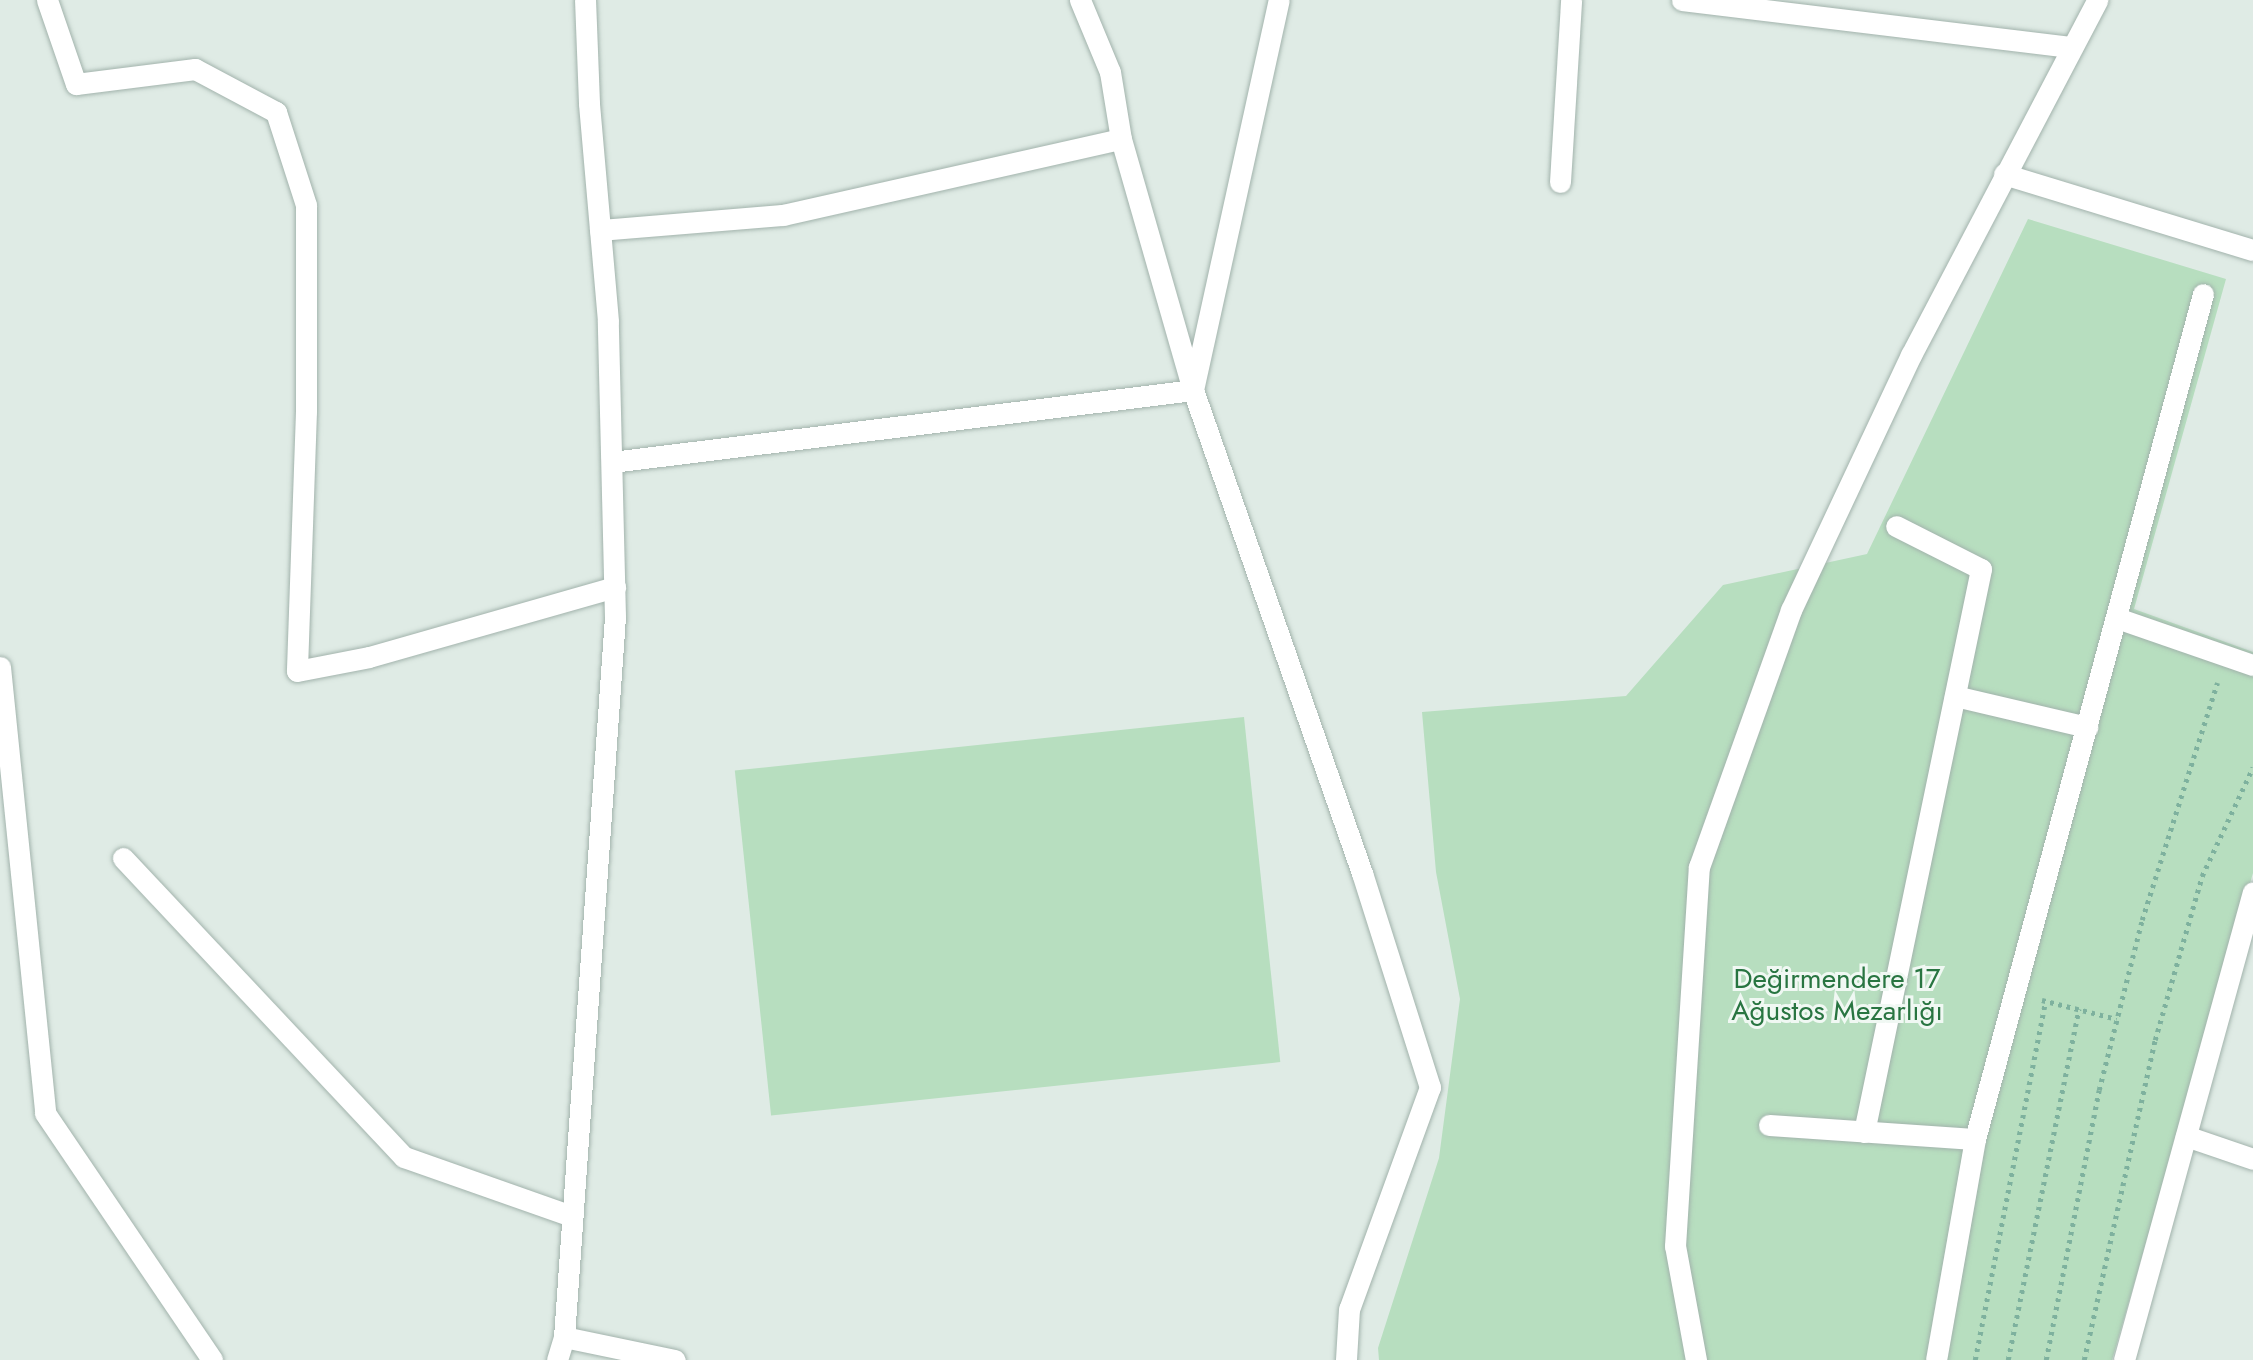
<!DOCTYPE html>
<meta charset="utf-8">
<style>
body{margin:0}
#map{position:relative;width:2253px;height:1360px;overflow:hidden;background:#dfebe5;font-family:Jost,sans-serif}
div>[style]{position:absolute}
.green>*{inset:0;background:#b7debf;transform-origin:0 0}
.path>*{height:4.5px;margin-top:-2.25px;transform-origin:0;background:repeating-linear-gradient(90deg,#7eb19e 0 3.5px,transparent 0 8.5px)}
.roads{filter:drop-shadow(0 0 2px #a2b3ac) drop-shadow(0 0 2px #a2b3ac)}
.minor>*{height:21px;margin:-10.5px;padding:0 10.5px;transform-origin:10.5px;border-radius:10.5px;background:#fff}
span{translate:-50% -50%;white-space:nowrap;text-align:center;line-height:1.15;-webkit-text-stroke:6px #f0f8f3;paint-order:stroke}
.park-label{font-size:28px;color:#287541}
</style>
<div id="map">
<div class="green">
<i style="clip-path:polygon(2028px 219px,2226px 279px,2134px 609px,2253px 652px,2253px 873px,2112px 1360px,1379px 1360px,1378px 1348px,1439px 1158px,1460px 999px,1436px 872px,1422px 712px,1626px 696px,1723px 585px,1867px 554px)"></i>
<i style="left:1244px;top:717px;width:347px;height:512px;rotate:84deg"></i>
</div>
<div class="path">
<i style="left:2042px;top:1000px;width:77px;rotate:14.2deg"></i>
<i style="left:1975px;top:1360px;width:365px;rotate:-78.9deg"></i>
<i style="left:2008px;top:1360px;width:358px;rotate:-78.6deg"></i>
<i style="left:2046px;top:1360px;width:275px;rotate:-78.9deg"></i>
<i style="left:2099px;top:1090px;width:175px;rotate:-75.8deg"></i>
<i style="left:2142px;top:920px;width:249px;rotate:-72.4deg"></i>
<i style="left:2084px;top:1360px;width:328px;rotate:-77.5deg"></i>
<i style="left:2155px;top:1040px;width:171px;rotate:-74deg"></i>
<i style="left:2202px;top:876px;width:120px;rotate:-64.9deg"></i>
</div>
<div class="roads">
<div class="minor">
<i style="left:47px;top:0;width:89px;rotate:71deg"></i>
<i style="left:76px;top:84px;width:120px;rotate:-7.2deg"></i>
<i style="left:195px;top:69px;width:92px;rotate:28deg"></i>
<i style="left:276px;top:112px;width:98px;rotate:72.1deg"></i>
<i style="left:306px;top:205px;width:206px;rotate:90deg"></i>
<i style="left:306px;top:411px;width:260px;rotate:92deg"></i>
<i style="left:297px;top:671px;width:73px;rotate:-11deg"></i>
<i style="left:369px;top:657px;width:256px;rotate:-15.9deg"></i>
<i style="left:1080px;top:0;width:78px;rotate:67.4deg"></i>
<i style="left:1110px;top:72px;width:68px;rotate:80.7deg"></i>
<i style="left:1121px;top:139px;width:261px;rotate:74deg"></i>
<i style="left:1193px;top:390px;width:512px;rotate:70.72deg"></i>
<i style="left:1362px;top:873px;width:225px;rotate:72.4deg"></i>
<i style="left:1430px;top:1087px;width:236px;rotate:110deg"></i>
<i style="left:1349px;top:1309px;width:51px;rotate:93.4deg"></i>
<i style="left:1682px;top:0;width:391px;rotate:6.9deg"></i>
<i style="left:2004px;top:174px;width:260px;rotate:17deg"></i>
<i style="left:1560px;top:182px;width:182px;rotate:-86.5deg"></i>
<i style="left:600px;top:230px;width:184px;rotate:-4.7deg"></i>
<i style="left:783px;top:215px;width:346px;rotate:-12.7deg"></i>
<i style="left:612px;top:462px;width:585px;rotate:-7.06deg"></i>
<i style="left:1193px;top:390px;width:399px;rotate:-77.6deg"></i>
<i style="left:2117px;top:618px;width:144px;rotate:19.1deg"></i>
<i style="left:0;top:667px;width:448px;rotate:84.2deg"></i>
<i style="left:45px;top:1113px;width:298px;rotate:55.9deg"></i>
<i style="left:1955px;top:696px;width:136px;rotate:13.2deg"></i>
<i style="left:123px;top:858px;width:410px;rotate:46.8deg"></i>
<i style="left:404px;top:1157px;width:178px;rotate:19.4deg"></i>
<i style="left:1769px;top:1125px;width:206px;rotate:3.9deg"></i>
<i style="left:1975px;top:1139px;width:224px;rotate:100deg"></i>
<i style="left:1864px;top:1132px;width:575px;rotate:-78.26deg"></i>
<i style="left:1981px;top:569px;width:95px;rotate:-153.2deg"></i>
<i style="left:2186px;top:1136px;width:71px;rotate:18.9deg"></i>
<i style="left:1975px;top:1139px;width:875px;rotate:-74.9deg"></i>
<i style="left:564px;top:1337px;width:113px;rotate:11.7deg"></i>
<i style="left:557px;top:1360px;width:24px;rotate:-73deg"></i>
<i style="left:564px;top:1337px;width:722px;rotate:-85.95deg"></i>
<i style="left:615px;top:617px;width:296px;rotate:-91.4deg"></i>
<i style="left:608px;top:321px;width:219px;rotate:-95deg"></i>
<i style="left:589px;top:103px;width:103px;rotate:-92.2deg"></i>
<i style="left:1696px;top:1360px;width:116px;rotate:-100.4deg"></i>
<i style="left:1675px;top:1246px;width:380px;rotate:-86.4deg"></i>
<i style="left:1699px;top:867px;width:273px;rotate:-70.3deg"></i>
<i style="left:1791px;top:610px;width:282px;rotate:-64.8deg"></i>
<i style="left:1911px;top:355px;width:401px;rotate:-62.3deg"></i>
<i style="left:2124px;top:1360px;width:485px;rotate:-74.6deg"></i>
</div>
</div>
<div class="park-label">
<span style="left:1837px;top:995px">Değirmendere 17<br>Ağustos Mezarlığı</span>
</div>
</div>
